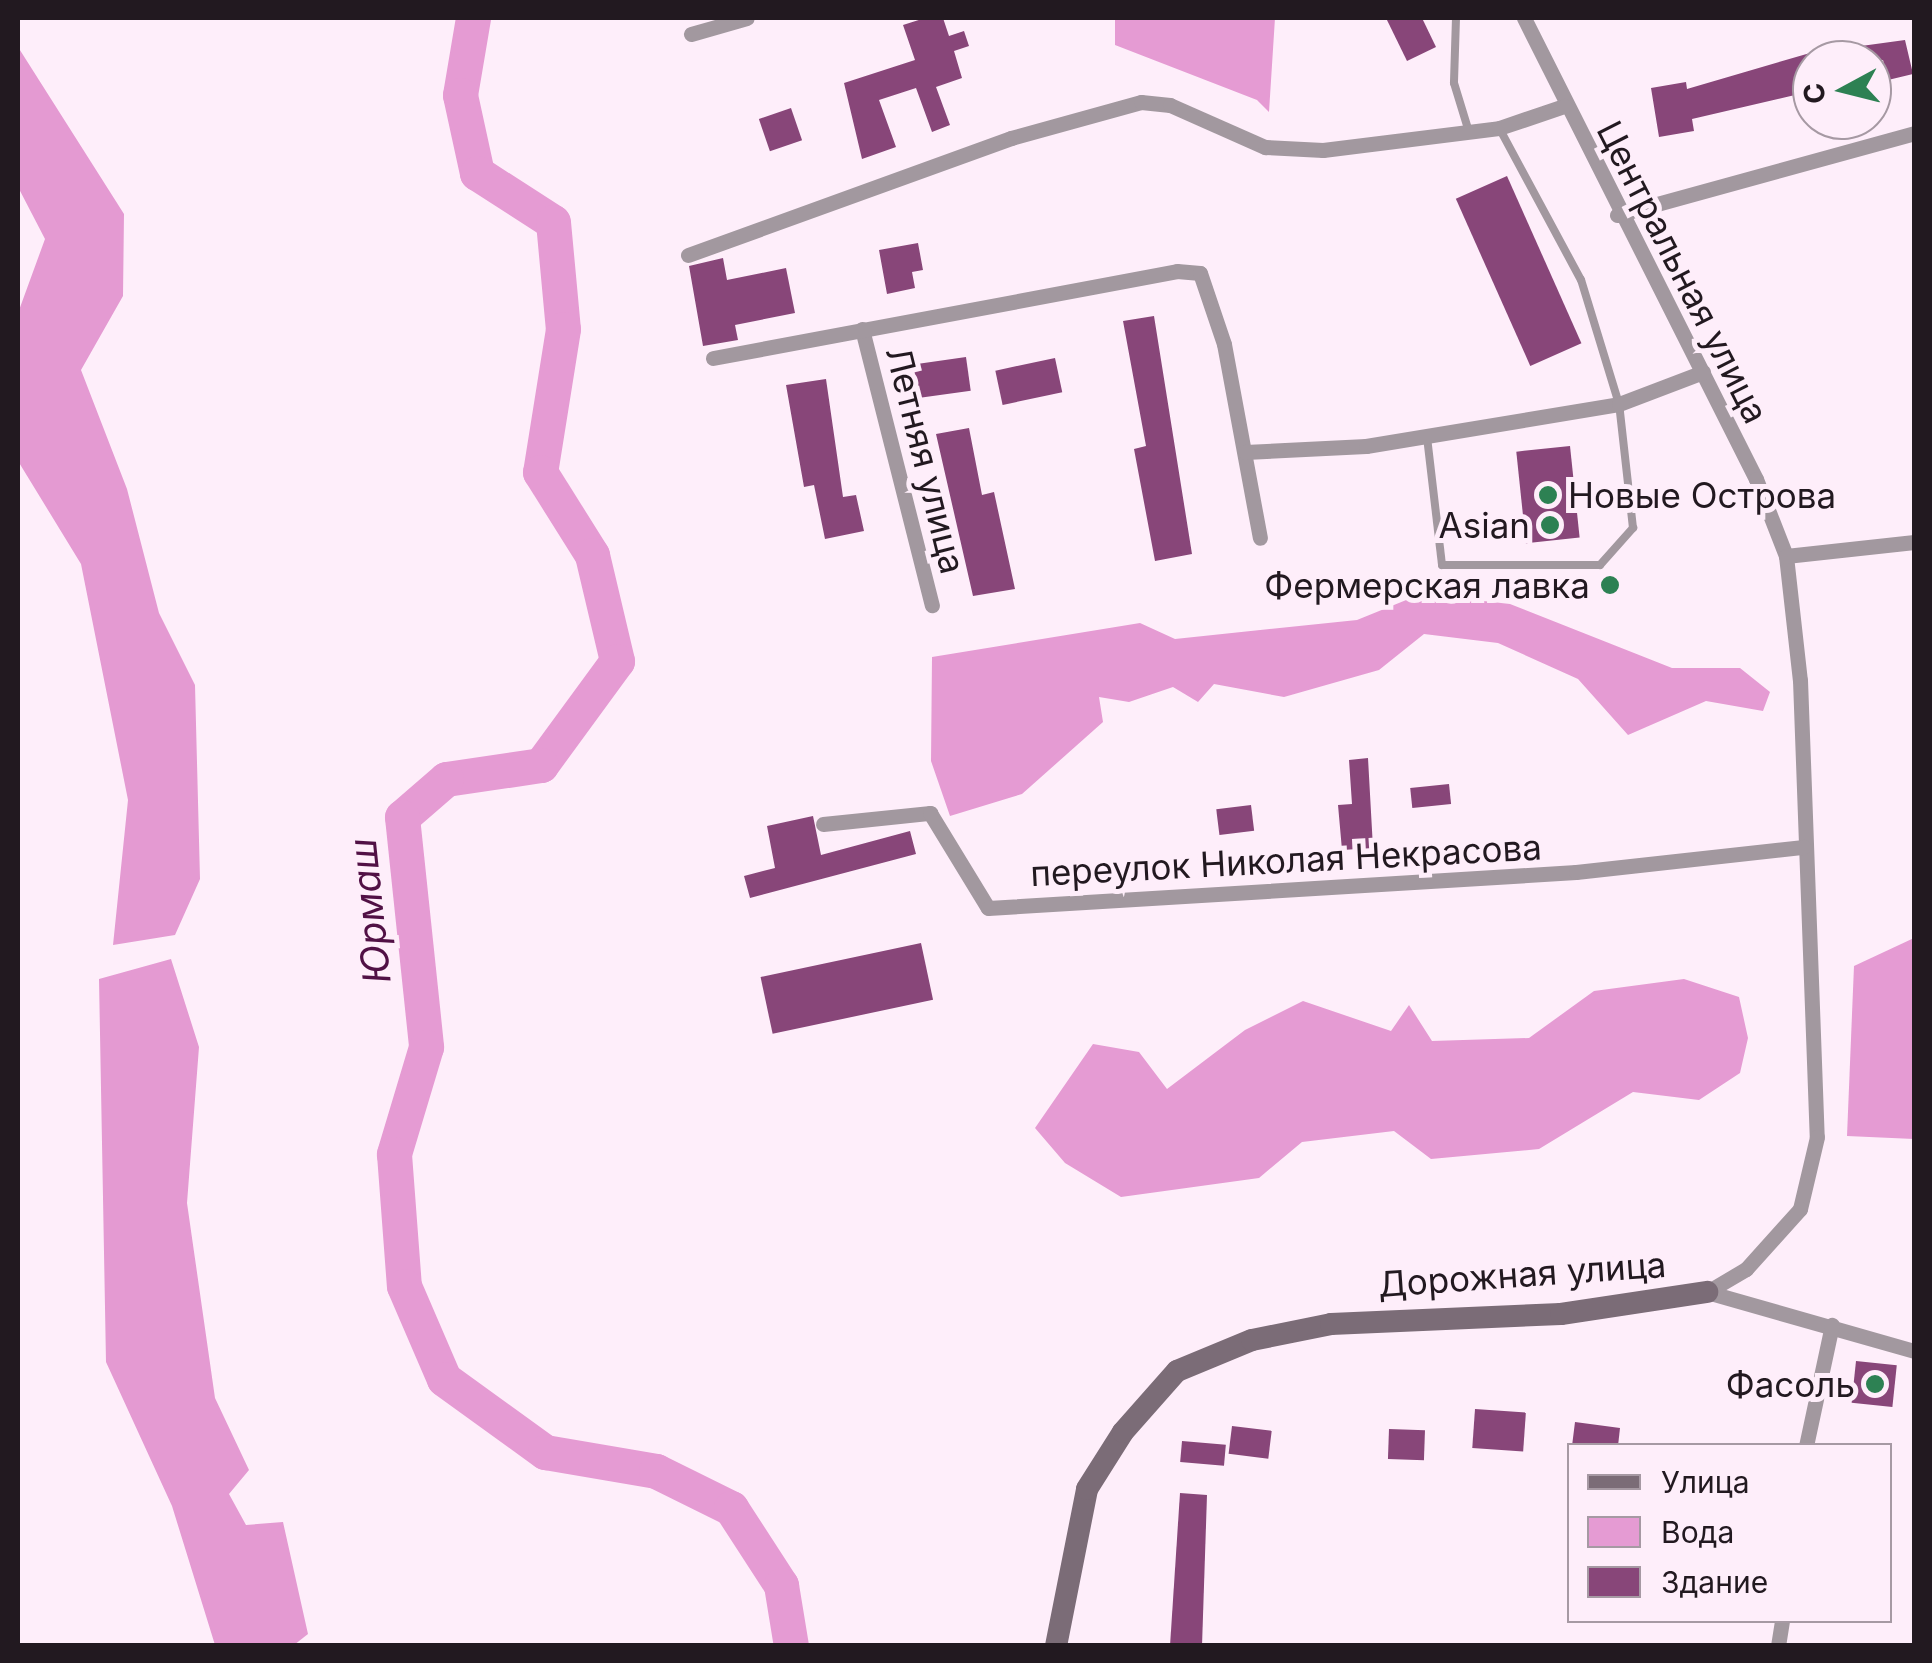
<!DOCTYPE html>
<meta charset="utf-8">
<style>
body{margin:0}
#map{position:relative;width:1932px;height:1663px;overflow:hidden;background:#feeefa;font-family:Inter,sans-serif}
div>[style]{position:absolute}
.forest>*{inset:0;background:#e49ad2}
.water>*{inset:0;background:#e59bd3}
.river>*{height:35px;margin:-17.5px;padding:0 17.5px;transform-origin:17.5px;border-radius:17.5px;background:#e59bd3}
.building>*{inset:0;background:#884679;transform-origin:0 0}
.lane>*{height:8px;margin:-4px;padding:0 4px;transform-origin:4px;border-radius:4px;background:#a2989f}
.street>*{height:15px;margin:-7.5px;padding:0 7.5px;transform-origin:7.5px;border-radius:7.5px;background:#a2989f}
.secondary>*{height:22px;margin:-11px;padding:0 11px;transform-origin:11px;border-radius:11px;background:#7b6c77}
.dots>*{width:28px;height:28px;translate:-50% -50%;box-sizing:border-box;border:5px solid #feeefa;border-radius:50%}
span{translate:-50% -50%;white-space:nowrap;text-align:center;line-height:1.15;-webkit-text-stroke:10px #feeefa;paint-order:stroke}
.street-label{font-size:35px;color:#221920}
.poi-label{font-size:35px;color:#221920}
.left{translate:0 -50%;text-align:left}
.right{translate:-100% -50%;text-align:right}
.water-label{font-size:38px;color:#511045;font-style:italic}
.frame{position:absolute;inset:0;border:20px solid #221920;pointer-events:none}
.legend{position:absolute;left:1567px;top:1443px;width:325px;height:180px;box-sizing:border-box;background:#feeefa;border:2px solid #a699a3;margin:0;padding:12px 18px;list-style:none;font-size:30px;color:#221920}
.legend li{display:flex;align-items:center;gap:20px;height:50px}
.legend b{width:50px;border:2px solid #a699a3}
.north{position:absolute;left:1792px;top:40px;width:100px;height:100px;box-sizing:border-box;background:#feeefa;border:2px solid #a699a3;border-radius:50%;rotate:263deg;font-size:28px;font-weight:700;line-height:40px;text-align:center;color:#221920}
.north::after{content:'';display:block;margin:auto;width:35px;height:45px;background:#2d8153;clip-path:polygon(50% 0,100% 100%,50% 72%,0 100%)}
</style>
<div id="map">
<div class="forest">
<i style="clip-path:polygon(18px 47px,124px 214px,123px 296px,81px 370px,127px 489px,159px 613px,195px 685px,200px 879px,175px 935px,113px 945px,128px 800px,81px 564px,18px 461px,18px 313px,45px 239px,18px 187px)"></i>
<i style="clip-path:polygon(171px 959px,199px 1047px,187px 1203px,215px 1398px,249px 1470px,229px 1494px,246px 1525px,283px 1522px,308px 1634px,294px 1645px,215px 1645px,172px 1506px,106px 1362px,99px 979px)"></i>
</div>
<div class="water">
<i style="clip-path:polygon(1115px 18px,1275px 18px,1269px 112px,1257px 100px,1115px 45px)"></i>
<i style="clip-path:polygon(1421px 594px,1510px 604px,1672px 668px,1740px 668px,1770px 692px,1763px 711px,1706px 701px,1628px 735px,1578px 679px,1498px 643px,1424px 634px,1379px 670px,1284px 697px,1214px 684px,1198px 702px,1173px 687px,1129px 702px,1099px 697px,1103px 722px,1022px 794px,950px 816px,931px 761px,932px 657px,1140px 623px,1175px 639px,1357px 620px)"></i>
<i style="clip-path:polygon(1914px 938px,1914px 1139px,1847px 1136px,1854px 966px)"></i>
<i style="clip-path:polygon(1684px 979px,1739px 997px,1748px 1038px,1740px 1073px,1699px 1100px,1633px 1092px,1539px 1149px,1431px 1159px,1394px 1131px,1302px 1142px,1259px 1178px,1121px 1197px,1065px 1163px,1035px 1128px,1093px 1044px,1139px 1052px,1167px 1089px,1245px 1030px,1303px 1001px,1391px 1031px,1409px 1005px,1432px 1041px,1529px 1038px,1594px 991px)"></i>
</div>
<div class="river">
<i style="left:473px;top:18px;width:78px;rotate:99.6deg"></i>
<i style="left:460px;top:95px;width:80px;rotate:77.7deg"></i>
<i style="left:477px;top:173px;width:90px;rotate:32.8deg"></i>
<i style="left:553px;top:222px;width:107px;rotate:84.7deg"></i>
<i style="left:563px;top:329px;width:145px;rotate:99.1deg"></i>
<i style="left:540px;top:472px;width:98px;rotate:57.9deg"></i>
<i style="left:592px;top:555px;width:109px;rotate:76.7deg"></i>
<i style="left:617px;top:661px;width:129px;rotate:126.2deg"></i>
<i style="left:541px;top:765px;width:96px;rotate:171.6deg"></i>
<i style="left:446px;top:779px;width:58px;rotate:139.2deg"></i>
<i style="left:402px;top:817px;width:231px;rotate:84deg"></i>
<i style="left:426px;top:1047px;width:112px;rotate:106.7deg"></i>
<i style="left:394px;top:1154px;width:132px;rotate:85.7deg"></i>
<i style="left:404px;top:1286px;width:101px;rotate:66.7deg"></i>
<i style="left:444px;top:1379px;width:125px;rotate:35.9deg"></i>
<i style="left:545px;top:1452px;width:113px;rotate:9.7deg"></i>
<i style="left:656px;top:1471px;width:84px;rotate:26.3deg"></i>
<i style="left:731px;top:1508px;width:92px;rotate:57deg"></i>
<i style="left:781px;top:1585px;width:62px;rotate:80.7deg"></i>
</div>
<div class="building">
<i style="clip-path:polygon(925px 18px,943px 18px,949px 36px,964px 31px,969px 46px,954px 51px,962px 78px,936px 87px,950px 125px,932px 132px,916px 88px,879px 100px,896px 147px,862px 159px,844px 83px,915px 60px,903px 25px)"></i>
<i style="clip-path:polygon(1386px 18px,1422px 18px,1436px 47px,1407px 61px)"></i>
<i style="clip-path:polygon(1905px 40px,1913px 74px,1888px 80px,1883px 60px,1812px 60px,1812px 91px,1692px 119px,1694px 131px,1659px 137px,1651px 88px,1686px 82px,1687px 89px,1810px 53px)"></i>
<i style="left:791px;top:108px;width:34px;height:34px;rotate:71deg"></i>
<i style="left:1507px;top:176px;width:183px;height:56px;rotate:66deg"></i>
<i style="clip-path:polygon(918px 243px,923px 270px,912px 272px,915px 288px,887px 294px,879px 250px)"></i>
<i style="clip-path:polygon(723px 258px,727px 280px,786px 268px,795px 313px,735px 325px,738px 340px,703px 346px,689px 266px)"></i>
<i style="clip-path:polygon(1154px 316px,1192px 554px,1155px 561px,1134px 449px,1146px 446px,1123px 321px)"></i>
<i style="left:966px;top:357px;width:34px;height:53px;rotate:82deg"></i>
<i style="left:1055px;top:358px;width:35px;height:61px;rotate:78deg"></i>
<i style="clip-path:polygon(826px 379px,843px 497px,856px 495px,864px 531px,825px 539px,814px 485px,804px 487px,786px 385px)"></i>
<i style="clip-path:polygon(969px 428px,982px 495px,994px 492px,1015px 589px,973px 596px,936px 434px)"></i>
<i style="left:1570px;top:446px;width:92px;height:54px;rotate:84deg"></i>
<i style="clip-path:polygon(1368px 758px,1373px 848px,1342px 850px,1338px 805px,1352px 804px,1349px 760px)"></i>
<i style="left:1449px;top:784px;width:20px;height:39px;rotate:84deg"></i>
<i style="left:1251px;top:805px;width:26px;height:35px;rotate:83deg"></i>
<i style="clip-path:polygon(813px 816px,821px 855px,910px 831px,916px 854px,750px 898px,744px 876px,775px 868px,767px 826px)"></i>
<i style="left:921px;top:943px;width:58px;height:164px;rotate:78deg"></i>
<i style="left:1856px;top:1361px;width:41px;height:42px;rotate:6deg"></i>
<i style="left:1475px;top:1409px;width:51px;height:39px;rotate:4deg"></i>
<i style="clip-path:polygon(1575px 1422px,1620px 1428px,1618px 1446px,1572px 1446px)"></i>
<i style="left:1232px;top:1426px;width:40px;height:28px;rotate:7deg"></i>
<i style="left:1389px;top:1429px;width:36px;height:30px;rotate:2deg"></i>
<i style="left:1182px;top:1441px;width:44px;height:21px;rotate:5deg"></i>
<i style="clip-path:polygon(1180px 1493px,1207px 1495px,1202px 1646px,1170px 1646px)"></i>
</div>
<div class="lane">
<i style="left:1456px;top:18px;width:65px;rotate:91.8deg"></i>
<i style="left:1454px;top:83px;width:51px;rotate:73deg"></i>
<i style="left:1427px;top:437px;width:129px;rotate:83.3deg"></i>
<i style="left:1442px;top:565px;width:158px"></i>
<i style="left:1600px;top:565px;width:50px;rotate:-48.3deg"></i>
<i style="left:1633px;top:528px;width:125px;rotate:-96.4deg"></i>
<i style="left:1619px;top:404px;width:130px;rotate:-107deg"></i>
<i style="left:1581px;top:280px;width:173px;rotate:-118.3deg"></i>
</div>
<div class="street">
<i style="left:1524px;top:18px;width:516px;rotate:63.29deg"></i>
<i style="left:1756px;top:479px;width:83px;rotate:68.7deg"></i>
<i style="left:1786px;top:556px;width:125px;rotate:83.6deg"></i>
<i style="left:1800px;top:680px;width:457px;rotate:87.9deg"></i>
<i style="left:1817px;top:1137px;width:74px;rotate:103.3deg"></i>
<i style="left:1800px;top:1209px;width:81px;rotate:132deg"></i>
<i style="left:1746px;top:1269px;width:45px;rotate:149.5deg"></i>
<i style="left:691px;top:34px;width:58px;rotate:-15.9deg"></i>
<i style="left:1617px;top:215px;width:308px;rotate:-15.4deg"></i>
<i style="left:688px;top:255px;width:344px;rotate:-19.9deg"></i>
<i style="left:1011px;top:138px;width:135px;rotate:-15.5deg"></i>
<i style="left:1141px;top:102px;width:29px;rotate:6deg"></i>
<i style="left:1170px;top:105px;width:104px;rotate:23.9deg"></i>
<i style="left:1265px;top:147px;width:58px;rotate:3deg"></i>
<i style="left:1323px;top:150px;width:177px;rotate:-7.1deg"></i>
<i style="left:1499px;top:128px;width:69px;rotate:-18.7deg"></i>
<i style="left:862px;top:329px;width:285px;rotate:75.8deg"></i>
<i style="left:713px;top:358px;width:472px;rotate:-10.6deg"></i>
<i style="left:1177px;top:271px;width:23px;rotate:5deg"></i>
<i style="left:1200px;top:273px;width:75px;rotate:71.3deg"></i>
<i style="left:1224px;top:344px;width:197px;rotate:79.5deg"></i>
<i style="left:1245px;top:452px;width:121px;rotate:-2.8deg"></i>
<i style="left:1366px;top:446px;width:256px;rotate:-9.4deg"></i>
<i style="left:1619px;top:404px;width:90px;rotate:-20.9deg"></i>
<i style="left:1786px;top:556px;width:129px;rotate:-6.2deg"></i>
<i style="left:823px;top:824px;width:108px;rotate:-5.9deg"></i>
<i style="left:930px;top:813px;width:111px;rotate:58.6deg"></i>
<i style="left:988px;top:908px;width:589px;rotate:-3.5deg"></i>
<i style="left:1576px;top:872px;width:229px;rotate:-6.3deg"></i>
<i style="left:1707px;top:1292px;width:215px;rotate:15.9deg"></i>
<i style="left:1806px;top:1446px;width:124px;rotate:-77.9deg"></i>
<i style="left:1778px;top:1646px;width:26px;rotate:-81deg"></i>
</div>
<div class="secondary">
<i style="left:1056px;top:1646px;width:160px;rotate:-78.8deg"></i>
<i style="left:1087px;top:1489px;width:67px;rotate:-57.7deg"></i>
<i style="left:1123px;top:1432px;width:81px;rotate:-48.5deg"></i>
<i style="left:1177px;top:1371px;width:81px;rotate:-22.5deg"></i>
<i style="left:1252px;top:1340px;width:81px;rotate:-11.4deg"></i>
<i style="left:1331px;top:1324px;width:230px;rotate:-2.5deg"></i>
<i style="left:1561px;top:1314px;width:148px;rotate:-8.6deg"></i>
</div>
<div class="dots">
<i style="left:1548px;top:495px;background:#2d8153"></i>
<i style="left:1550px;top:525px;background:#2d8153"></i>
<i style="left:1610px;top:585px;background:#2d8153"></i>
<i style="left:1875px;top:1384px;background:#2d8153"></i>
</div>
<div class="street-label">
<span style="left:1683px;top:272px;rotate:63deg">Центральная улица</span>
<span style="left:926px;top:460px;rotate:76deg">Летняя улица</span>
<span style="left:1286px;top:860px;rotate:-3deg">переулок Николая Некрасова</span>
<span style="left:1522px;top:1274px;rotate:-4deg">Дорожная улица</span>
</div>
<div class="poi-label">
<span class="left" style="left:1568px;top:495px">Новые Острова</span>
<span class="right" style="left:1530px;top:525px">Asian</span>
<span class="right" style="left:1590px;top:585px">Фермерская лавка</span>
<span class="right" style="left:1855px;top:1384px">Фасоль</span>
</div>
<div class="water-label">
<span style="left:370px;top:911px;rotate:-96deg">Юрмаш</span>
</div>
<div class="frame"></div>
<ul class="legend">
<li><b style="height:12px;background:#7b6c77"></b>Улица</li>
<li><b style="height:28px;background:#e59bd3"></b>Вода</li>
<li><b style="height:28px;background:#884679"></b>Здание</li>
</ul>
<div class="north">С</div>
</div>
